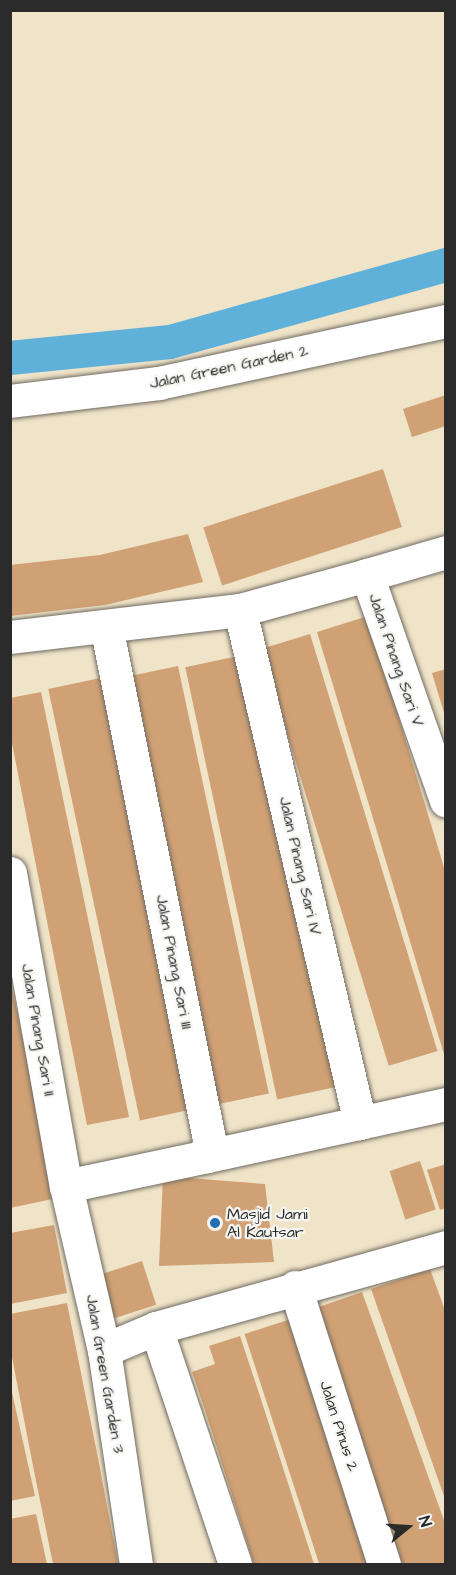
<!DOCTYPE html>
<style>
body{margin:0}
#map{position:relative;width:456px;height:1575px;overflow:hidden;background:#efe3c8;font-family:"Architects Daughter",sans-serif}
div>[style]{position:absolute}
.canal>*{height:34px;margin:-17px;padding:0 17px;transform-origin:17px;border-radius:17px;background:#60b1da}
.building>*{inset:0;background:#d0a174;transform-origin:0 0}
.roads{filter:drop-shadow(0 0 2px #706b62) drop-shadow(0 0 2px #706b62)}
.minor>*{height:33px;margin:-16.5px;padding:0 16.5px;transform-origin:16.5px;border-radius:16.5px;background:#fff}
.dots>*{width:16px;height:16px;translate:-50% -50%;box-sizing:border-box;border:3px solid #f6f6f2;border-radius:50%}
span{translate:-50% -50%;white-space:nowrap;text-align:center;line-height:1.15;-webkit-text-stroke:4.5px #f6f6f2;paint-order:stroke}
.street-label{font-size:16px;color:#2b2b2b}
.poi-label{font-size:16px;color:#2b2b2b}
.left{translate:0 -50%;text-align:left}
.frame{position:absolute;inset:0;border:12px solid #2b2b2b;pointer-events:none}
.north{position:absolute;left:378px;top:1497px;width:60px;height:60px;-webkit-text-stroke:4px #f6f6f2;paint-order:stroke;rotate:72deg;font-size:16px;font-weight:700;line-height:24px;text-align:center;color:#2b2b2b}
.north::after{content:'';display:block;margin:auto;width:21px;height:27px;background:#2b2b2b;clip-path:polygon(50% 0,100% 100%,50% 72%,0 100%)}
</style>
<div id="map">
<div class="canal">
<i style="left:10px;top:358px;width:161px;rotate:-5.7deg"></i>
<i style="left:170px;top:342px;width:287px;rotate:-15.6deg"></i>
</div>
<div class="building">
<i style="clip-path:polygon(446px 395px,446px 426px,412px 437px,403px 409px)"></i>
<i style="left:383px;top:469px;width:61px;height:189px;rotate:72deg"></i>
<i style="clip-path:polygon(188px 534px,203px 582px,105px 605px,10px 616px,10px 565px,100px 555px)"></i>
<i style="clip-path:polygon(368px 616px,446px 874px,446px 1061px,317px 632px)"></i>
<i style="left:310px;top:634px;width:436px;height:51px;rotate:73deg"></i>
<i style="left:243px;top:655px;width:442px;height:59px;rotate:78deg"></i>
<i style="left:178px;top:666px;width:437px;height:51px;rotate:78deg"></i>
<i style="clip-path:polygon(446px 669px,446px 716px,445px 716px,432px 673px)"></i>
<i style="left:105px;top:677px;width:441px;height:58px;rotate:78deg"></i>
<i style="clip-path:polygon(41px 692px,129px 1117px,87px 1125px,10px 733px,10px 698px)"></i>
<i style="clip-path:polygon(10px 979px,57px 1198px,10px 1208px)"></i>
<i style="left:420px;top:1161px;width:51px;height:32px;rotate:72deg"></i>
<i style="clip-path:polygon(446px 1164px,446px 1208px,440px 1210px,427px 1170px)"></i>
<i style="clip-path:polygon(163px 1176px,265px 1184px,274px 1262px,159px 1266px)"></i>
<i style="clip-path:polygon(54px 1225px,67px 1293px,10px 1304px,10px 1233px)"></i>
<i style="left:142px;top:1261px;width:46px;height:47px;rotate:72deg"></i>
<i style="clip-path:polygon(430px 1269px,446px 1313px,445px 1499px,371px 1289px)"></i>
<i style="clip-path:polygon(362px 1292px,446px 1526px,446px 1564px,401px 1564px,310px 1310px)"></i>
<i style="clip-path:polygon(67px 1303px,98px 1458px,118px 1564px,53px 1564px,34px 1471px,10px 1347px,10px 1314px)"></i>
<i style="left:294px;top:1318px;width:258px;height:52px;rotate:72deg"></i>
<i style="clip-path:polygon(240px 1336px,257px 1387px,314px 1564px,254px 1564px,203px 1404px,192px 1372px,215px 1364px,209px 1346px)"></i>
<i style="clip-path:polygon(10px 1383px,35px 1496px,10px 1501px)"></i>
<i style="clip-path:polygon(36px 1514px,47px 1564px,10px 1564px,10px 1519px)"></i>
</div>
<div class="roads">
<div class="minor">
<i style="left:10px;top:401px;width:150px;rotate:-6.9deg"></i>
<i style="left:159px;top:383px;width:294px;rotate:-12.2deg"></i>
<i style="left:367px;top:575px;width:82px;rotate:-16.2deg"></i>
<i style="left:240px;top:610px;width:527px;rotate:76.83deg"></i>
<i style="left:10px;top:637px;width:232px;rotate:-6.7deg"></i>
<i style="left:240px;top:610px;width:132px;rotate:-15.4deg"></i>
<i style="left:367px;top:575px;width:239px;rotate:70.7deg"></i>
<i style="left:10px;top:873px;width:318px;rotate:79.9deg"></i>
<i style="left:66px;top:1186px;width:168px;rotate:77deg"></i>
<i style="left:104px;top:1350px;width:216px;rotate:81.5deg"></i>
<i style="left:207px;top:1156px;width:245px;rotate:-12.3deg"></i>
<i style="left:66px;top:1186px;width:144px;rotate:-12deg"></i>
<i style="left:207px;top:1156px;width:17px;rotate:-83deg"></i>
<i style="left:209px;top:1139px;width:523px;rotate:-101.35deg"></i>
<i style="left:295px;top:1287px;width:291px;rotate:72.2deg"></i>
<i style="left:156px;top:1328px;width:249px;rotate:71.5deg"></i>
<i style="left:104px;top:1350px;width:56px;rotate:-22.9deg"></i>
<i style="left:156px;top:1328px;width:301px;rotate:-15.6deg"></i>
</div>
</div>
<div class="dots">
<i style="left:215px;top:1223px;background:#1f6fb2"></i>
</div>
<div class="street-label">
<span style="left:229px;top:367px;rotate:-12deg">Jalan Green Garden 2</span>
<span style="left:396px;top:660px;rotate:71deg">Jalan Pinang Sari V</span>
<span style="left:300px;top:866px;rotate:77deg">Jalan Pinang Sari IV</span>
<span style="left:174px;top:962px;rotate:79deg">Jalan Pinang Sari III</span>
<span style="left:38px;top:1030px;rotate:80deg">Jalan Pinang Sari II</span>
<span style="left:105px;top:1374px;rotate:80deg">Jalan Green Garden 3</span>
<span style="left:339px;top:1426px;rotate:72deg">Jalan Pinus 2</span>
</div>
<div class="poi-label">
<span class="left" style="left:227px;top:1223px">Masjid Jami<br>Al Kautsar</span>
</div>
<div class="frame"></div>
<div class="north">N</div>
</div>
